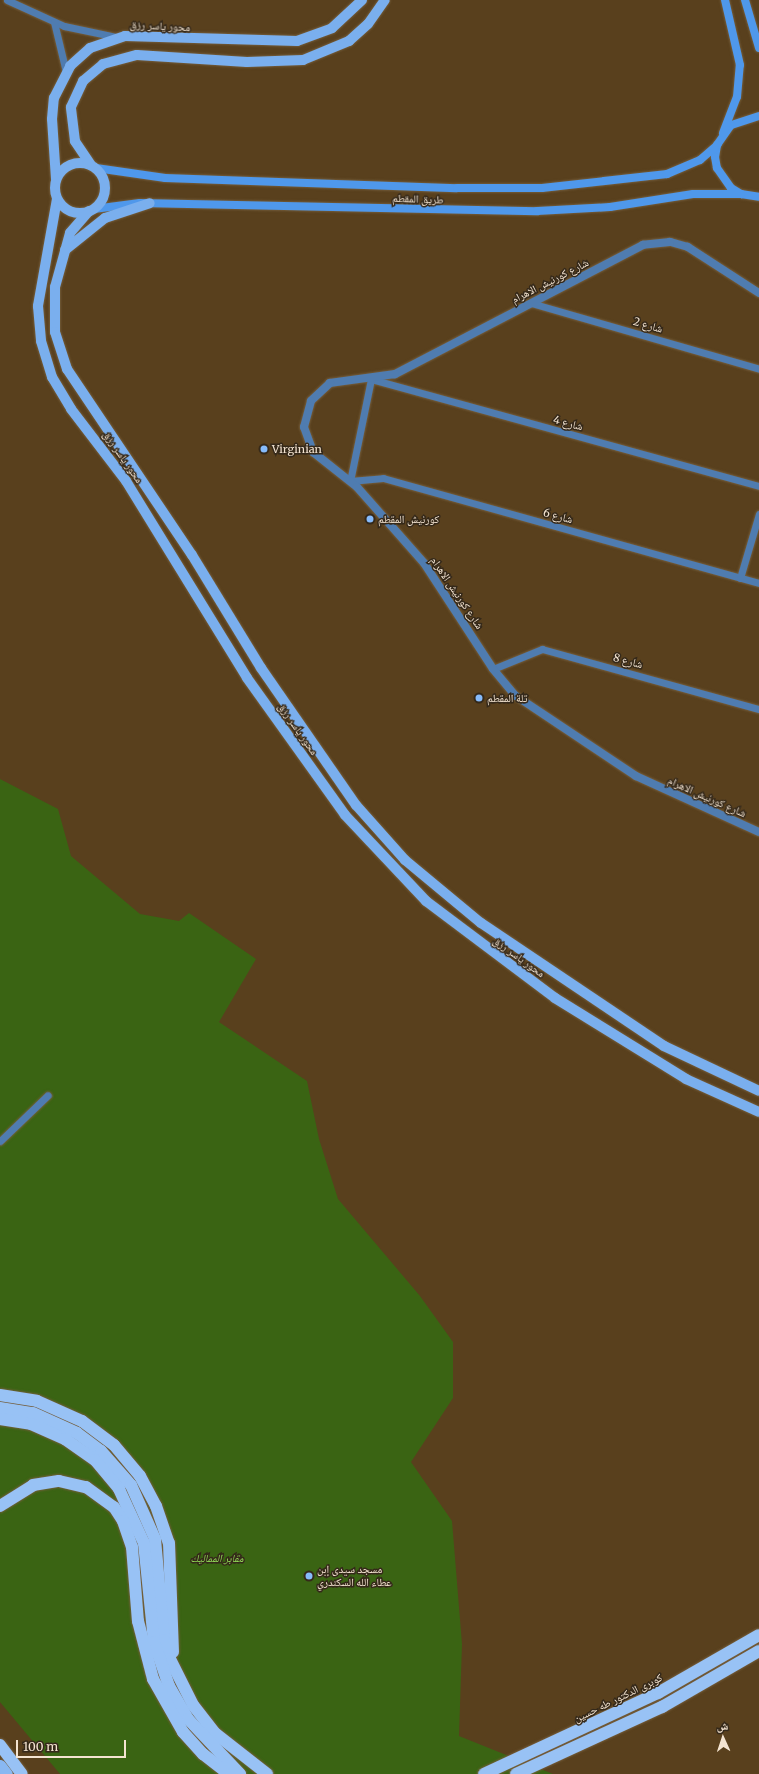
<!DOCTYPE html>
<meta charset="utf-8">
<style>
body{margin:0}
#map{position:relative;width:759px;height:1774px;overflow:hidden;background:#59401d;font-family:Merriweather,"Noto Naskh Arabic",serif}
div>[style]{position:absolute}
.green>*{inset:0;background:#3a6413}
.roads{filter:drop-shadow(0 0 1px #755e3d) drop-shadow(0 0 1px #755e3d)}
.minor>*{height:7px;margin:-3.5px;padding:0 3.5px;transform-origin:3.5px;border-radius:3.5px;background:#4f7cb0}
.tertiary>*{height:8px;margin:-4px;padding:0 4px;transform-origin:4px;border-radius:4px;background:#4f7cb0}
.secondary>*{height:8px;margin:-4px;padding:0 4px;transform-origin:4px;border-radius:4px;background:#4f98eb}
.primary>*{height:10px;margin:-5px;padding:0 5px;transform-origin:5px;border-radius:5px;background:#7aafee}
.primary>.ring{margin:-5px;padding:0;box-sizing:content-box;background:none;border:10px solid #7aafee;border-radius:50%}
.trunk>*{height:11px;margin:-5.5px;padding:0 5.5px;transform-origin:5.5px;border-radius:5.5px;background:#89b8f2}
.motorway>*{height:12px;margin:-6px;padding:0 6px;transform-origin:6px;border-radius:6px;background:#98c2f5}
.dots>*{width:11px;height:11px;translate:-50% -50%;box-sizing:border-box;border:2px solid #35291a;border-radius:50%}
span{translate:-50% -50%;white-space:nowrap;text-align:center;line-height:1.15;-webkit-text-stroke:3px #35291a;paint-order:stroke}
.street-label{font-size:11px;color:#f4e4d1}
.poi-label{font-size:11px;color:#f4e4d1}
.left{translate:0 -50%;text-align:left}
.park-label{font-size:11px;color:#93dd58;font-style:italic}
.north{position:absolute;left:703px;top:1718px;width:40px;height:40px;-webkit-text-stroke:3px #35291a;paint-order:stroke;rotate:357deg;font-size:11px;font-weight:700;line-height:16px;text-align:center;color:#f4e4d1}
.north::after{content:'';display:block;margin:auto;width:14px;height:18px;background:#f4e4d1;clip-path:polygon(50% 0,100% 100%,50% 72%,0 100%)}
.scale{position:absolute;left:16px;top:1740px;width:110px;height:18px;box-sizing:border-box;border:2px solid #f4e4d1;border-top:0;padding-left:5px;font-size:12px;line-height:14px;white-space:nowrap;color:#f4e4d1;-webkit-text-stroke:3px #35291a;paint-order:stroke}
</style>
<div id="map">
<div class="green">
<i style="clip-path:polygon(0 779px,58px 809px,71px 856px,140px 914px,179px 921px,189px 913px,256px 959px,219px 1022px,307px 1081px,319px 1139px,338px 1199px,420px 1296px,453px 1342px,453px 1398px,411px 1462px,452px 1521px,462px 1644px,459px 1736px,553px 1774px,60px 1774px,0 1702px)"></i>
</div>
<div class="roads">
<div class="minor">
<i style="left:7px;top:0;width:63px;rotate:24.5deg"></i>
<i style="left:64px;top:26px;width:53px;rotate:11.9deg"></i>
<i style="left:54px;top:22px;width:51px;rotate:76.5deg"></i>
<i style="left:531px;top:303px;width:237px;rotate:16.1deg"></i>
<i style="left:759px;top:486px;width:402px;rotate:-164.6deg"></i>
<i style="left:371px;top:379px;width:104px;rotate:101.6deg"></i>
<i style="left:350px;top:481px;width:33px;rotate:-5deg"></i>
<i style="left:383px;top:478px;width:390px;rotate:15.6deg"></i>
<i style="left:740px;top:578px;width:67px;rotate:-73.5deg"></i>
<i style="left:493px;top:669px;width:53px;rotate:-22.2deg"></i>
<i style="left:542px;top:649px;width:225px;rotate:15.5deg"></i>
<i style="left:0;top:1141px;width:66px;rotate:-43.8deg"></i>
</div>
<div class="tertiary">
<i style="left:759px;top:293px;width:85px;rotate:-147.1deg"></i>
<i style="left:688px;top:247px;width:19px;rotate:-164deg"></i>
<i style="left:670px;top:242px;width:27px;rotate:174deg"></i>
<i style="left:643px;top:245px;width:280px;rotate:152.5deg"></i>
<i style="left:395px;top:374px;width:66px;rotate:172.1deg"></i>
<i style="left:330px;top:383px;width:26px;rotate:137deg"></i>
<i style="left:311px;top:401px;width:27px;rotate:105deg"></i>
<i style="left:304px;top:427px;width:27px;rotate:70deg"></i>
<i style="left:313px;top:452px;width:56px;rotate:38.5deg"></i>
<i style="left:357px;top:487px;width:101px;rotate:48.6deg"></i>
<i style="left:424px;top:563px;width:126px;rotate:56.9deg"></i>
<i style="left:493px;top:669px;width:35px;rotate:50deg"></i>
<i style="left:516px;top:696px;width:144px;rotate:33.7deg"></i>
<i style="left:636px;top:776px;width:135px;rotate:24.5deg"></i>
</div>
<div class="secondary">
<i style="left:745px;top:0;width:50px;rotate:73.7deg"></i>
<i style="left:759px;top:116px;width:29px;rotate:162deg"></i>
<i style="left:731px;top:125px;width:24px;rotate:125deg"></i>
<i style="left:717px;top:145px;width:12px;rotate:99deg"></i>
<i style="left:715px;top:157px;width:11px;rotate:80deg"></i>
<i style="left:717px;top:168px;width:24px;rotate:55deg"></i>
<i style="left:731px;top:188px;width:12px;rotate:31deg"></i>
<i style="left:741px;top:194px;width:18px;rotate:9deg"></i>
<i style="left:723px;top:133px;width:39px;rotate:-69deg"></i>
<i style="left:737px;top:97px;width:32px;rotate:-85deg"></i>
<i style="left:740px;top:65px;width:67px;rotate:-103deg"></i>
<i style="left:96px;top:168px;width:70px;rotate:8.2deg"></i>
<i style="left:165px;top:178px;width:292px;rotate:2deg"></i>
<i style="left:457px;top:188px;width:85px"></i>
<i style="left:542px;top:188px;width:126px;rotate:-6.4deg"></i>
<i style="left:667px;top:174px;width:36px;rotate:-23deg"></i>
<i style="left:700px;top:160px;width:23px;rotate:-41deg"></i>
<i style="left:94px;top:209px;width:46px;rotate:-7.4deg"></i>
<i style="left:140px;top:203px;width:397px;rotate:1.2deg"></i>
<i style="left:537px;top:211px;width:73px;rotate:-3.1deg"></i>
<i style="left:610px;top:207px;width:84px;rotate:-8.9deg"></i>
<i style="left:693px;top:194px;width:48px"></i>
</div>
<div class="primary">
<i class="ring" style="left:55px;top:163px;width:40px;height:40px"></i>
<i style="left:91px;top:165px;width:29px;rotate:-124deg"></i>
<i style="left:75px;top:141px;width:34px;rotate:-97deg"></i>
<i style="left:71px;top:107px;width:29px;rotate:-65deg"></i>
<i style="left:83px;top:81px;width:26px;rotate:-40deg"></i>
<i style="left:103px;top:64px;width:35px;rotate:-15deg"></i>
<i style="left:137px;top:55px;width:110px;rotate:3.6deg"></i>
<i style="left:247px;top:62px;width:56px;rotate:-2deg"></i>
<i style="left:303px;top:60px;width:50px;rotate:-22.4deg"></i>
<i style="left:349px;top:41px;width:25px;rotate:-42deg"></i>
<i style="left:368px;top:24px;width:29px;rotate:-55deg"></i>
<i style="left:56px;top:179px;width:60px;rotate:-93.8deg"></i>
<i style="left:52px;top:119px;width:21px;rotate:-85deg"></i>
<i style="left:54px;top:98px;width:36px;rotate:-63deg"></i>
<i style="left:70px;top:66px;width:27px;rotate:-42deg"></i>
<i style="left:90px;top:48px;width:37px;rotate:-19deg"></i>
<i style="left:125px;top:36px;width:172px;rotate:1.7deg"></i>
<i style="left:297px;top:41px;width:37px;rotate:-20deg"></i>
<i style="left:332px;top:28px;width:41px;rotate:-43deg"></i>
<i style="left:57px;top:199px;width:109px;rotate:100.1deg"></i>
<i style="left:38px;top:306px;width:35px;rotate:85deg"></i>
<i style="left:41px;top:341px;width:38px;rotate:73deg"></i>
<i style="left:52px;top:377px;width:37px;rotate:59deg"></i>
<i style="left:71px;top:409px;width:91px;rotate:52.6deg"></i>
<i style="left:126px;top:481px;width:231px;rotate:58.4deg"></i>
<i style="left:247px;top:678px;width:168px;rotate:54.4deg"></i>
<i style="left:345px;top:815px;width:118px;rotate:46.7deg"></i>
<i style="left:426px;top:901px;width:161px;rotate:36.9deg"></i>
<i style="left:555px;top:998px;width:154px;rotate:31.7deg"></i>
<i style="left:686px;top:1079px;width:80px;rotate:24.3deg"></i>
<i style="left:89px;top:211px;width:29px;rotate:131deg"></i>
<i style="left:70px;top:233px;width:56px;rotate:105.5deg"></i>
<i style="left:55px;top:287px;width:45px;rotate:90deg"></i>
<i style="left:55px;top:332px;width:39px;rotate:72deg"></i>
<i style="left:67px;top:369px;width:224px;rotate:56.1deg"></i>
<i style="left:192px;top:555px;width:132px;rotate:58.6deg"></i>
<i style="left:261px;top:668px;width:167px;rotate:55.3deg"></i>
<i style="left:356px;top:805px;width:74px;rotate:48.3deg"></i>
<i style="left:405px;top:860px;width:99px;rotate:39.7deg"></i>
<i style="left:481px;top:923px;width:220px;rotate:33.9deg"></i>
<i style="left:664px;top:1046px;width:105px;rotate:25.3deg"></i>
<i style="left:65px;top:250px;width:51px;rotate:-38.7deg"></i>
<i style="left:105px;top:218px;width:47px;rotate:-18.4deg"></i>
</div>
<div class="trunk">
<i style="left:0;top:1765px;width:11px;rotate:52deg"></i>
</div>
<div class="motorway">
<i style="left:0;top:1395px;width:37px;rotate:9deg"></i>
<i style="left:37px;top:1401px;width:49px;rotate:24deg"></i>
<i style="left:82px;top:1421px;width:40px;rotate:37deg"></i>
<i style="left:114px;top:1445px;width:40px;rotate:50deg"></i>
<i style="left:140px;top:1476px;width:34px;rotate:62deg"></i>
<i style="left:156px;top:1506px;width:39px;rotate:71deg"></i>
<i style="left:169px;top:1543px;width:109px;rotate:87.9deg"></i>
<i style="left:0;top:1408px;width:33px;rotate:9deg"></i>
<i style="left:33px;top:1413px;width:48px;rotate:24.4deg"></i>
<i style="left:77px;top:1433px;width:30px;rotate:37deg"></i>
<i style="left:101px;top:1451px;width:45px;rotate:48.6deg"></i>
<i style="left:131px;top:1485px;width:59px;rotate:66deg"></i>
<i style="left:155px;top:1539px;width:101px;rotate:84.9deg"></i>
<i style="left:164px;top:1640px;width:20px;rotate:72deg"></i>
<i style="left:170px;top:1659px;width:51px;rotate:63.4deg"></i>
<i style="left:193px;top:1705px;width:37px;rotate:52deg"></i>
<i style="left:216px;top:1734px;width:65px;rotate:38.1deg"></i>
<i style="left:0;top:1419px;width:31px;rotate:9deg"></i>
<i style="left:31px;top:1424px;width:37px;rotate:24deg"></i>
<i style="left:65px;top:1439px;width:37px;rotate:35deg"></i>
<i style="left:95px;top:1460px;width:38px;rotate:50deg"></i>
<i style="left:119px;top:1489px;width:60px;rotate:65.2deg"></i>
<i style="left:144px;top:1543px;width:100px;rotate:84.2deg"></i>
<i style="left:154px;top:1642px;width:46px;rotate:71.2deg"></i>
<i style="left:169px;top:1686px;width:38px;rotate:60deg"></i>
<i style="left:188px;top:1719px;width:76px;rotate:46.6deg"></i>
<i style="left:0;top:1506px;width:39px;rotate:-32deg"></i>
<i style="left:33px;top:1485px;width:26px;rotate:-9deg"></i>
<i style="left:59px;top:1481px;width:28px;rotate:13deg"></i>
<i style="left:86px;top:1487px;width:34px;rotate:36deg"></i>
<i style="left:114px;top:1507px;width:17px;rotate:57deg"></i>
<i style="left:123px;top:1521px;width:28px;rotate:71deg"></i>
<i style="left:132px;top:1547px;width:74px;rotate:85.4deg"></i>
<i style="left:138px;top:1621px;width:60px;rotate:75.5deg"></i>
<i style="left:153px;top:1679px;width:61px;rotate:60.5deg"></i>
<i style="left:183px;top:1732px;width:30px;rotate:48deg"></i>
<i style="left:203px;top:1754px;width:33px;rotate:38deg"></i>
<i style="left:0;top:1745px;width:36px;rotate:53deg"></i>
<i style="left:484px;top:1774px;width:192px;rotate:-25deg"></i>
<i style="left:658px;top:1693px;width:116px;rotate:-29.9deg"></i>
<i style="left:516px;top:1774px;width:161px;rotate:-24.7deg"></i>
<i style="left:662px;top:1707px;width:112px;rotate:-30deg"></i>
</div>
</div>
<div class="dots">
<i style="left:264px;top:449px;background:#86bbfb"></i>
<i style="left:370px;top:519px;background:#86bbfb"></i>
<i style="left:479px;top:698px;background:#86bbfb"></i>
<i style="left:309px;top:1576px;background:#86bbfb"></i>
</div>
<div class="street-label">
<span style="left:160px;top:26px;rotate:3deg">محور ياسر رزق</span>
<span style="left:418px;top:199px;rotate:2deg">طريق المقطم</span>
<span style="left:550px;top:281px;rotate:-27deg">شارع كورنيش الاهرام</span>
<span style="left:648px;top:325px;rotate:16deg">شارع 2</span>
<span style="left:568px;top:423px;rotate:15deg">شارع 4</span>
<span style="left:123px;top:457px;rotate:55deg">محور ياسر رزق</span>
<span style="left:558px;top:516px;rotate:15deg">شارع 6</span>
<span style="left:457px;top:593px;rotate:56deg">شارع كورنيش الاهرام</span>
<span style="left:628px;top:661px;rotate:15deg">شارع 8</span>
<span style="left:298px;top:729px;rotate:55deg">محور ياسر رزق</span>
<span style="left:707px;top:797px;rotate:24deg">شارع كورنيش الاهرام</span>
<span style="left:519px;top:957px;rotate:36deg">محور ياسر رزق</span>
<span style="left:618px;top:1698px;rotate:-26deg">كوبرى الدكتور طه حسين</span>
</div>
<div class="poi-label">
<span class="left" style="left:272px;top:449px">Virginian</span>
<span class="left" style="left:378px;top:519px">كورنيش المقطم</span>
<span class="left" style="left:487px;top:698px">تلة المقطم</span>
<span class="left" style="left:317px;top:1576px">مسجد سيدى إبن<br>عطاء الله السكندري</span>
</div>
<div class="park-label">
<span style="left:217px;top:1558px">مقابر المماليك</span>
</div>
<div class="north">ش</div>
<div class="scale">100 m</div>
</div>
